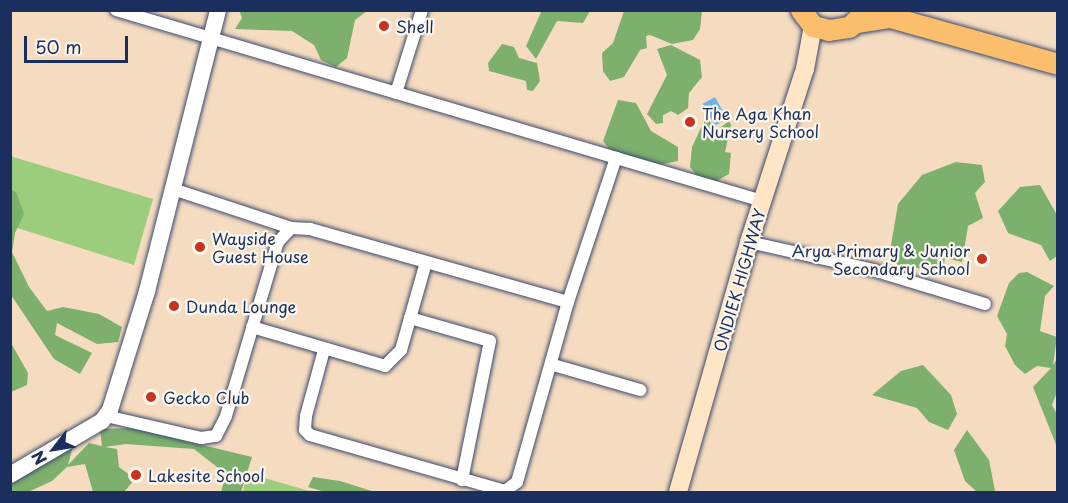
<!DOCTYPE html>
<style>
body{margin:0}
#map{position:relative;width:1068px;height:503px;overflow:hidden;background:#f5dcc0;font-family:"Playpen Sans",sans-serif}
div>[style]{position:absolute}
.green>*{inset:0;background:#9bcd7d}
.forest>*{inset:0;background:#7cb06c}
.water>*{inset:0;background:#6fb4e5;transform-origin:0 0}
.roads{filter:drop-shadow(0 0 2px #3c496d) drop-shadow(0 0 2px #3c496d)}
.minor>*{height:12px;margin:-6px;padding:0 6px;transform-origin:6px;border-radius:6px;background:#fff}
.tertiary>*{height:16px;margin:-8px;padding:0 8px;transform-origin:8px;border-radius:8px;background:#fff}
.secondary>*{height:18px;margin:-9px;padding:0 9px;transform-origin:9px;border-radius:9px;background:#fde5c5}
.trunk>*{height:21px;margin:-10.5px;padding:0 10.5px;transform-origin:10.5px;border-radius:10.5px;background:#fabe6d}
.dots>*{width:16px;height:16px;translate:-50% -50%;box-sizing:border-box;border:3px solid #fbf7ec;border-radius:50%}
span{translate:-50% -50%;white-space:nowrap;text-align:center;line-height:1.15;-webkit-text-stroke:4.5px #fbf7ec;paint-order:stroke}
.poi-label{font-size:16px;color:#1b2f5e}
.left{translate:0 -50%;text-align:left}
.right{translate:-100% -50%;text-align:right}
.street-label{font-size:16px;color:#1b2f5e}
.frame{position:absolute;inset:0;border:12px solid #1b2f5e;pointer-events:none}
.north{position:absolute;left:24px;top:419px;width:60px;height:60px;-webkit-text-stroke:4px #fbf7ec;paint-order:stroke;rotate:239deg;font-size:16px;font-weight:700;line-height:24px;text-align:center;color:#1b2f5e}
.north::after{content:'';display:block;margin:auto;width:21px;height:27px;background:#1b2f5e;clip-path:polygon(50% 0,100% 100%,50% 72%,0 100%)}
.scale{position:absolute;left:24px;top:36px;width:104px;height:27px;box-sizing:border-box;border:3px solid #1b2f5e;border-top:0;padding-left:8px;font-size:18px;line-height:21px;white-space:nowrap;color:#1b2f5e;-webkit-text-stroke:4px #fbf7ec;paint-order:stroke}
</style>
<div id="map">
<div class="green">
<i style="clip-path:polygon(10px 156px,153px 199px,134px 265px,11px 226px)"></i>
<i style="clip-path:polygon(247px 473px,313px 492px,243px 492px)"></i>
</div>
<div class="forest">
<i style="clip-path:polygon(239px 10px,367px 10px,367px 11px,355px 20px,347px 58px,336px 67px,321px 60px,314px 45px,292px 31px,235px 29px,242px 18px)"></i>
<i style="clip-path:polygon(542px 10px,590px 10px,590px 11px,583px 23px,557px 21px,536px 59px,526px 46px)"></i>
<i style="clip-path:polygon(624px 11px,702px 11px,700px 29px,693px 40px,672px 44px,650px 35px,646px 36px,647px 48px,640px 50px,624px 77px,610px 81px,603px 71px,602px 53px,613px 43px)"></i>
<i style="clip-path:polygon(502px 44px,514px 47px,519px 58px,537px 63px,540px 81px,533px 91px,527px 90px,526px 81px,489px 71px,488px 63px)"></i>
<i style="clip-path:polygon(671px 45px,700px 60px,702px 77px,689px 93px,688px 108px,678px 115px,671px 111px,663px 115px,663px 123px,656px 124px,647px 114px,667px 75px,657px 49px)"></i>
<i style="clip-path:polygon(618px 100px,636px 103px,651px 131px,678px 147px,678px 161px,658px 165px,612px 152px,603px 141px)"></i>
<i style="clip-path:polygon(706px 117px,717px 130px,729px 121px,731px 125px,725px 152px,731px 153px,729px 174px,713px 183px,698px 177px,690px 167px,692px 147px)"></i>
<i style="clip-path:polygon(956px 162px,982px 165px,985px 182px,975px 193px,983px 218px,968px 226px,962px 262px,945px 258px,943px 272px,897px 265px,890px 251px,898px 204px,922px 175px)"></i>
<i style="clip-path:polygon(1040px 185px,1057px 215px,1057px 256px,1050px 261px,1041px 245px,1008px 233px,998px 211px,1020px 187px)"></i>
<i style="clip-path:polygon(11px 190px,16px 192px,24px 214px,15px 233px,12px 252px,29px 287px,47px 311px,63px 307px,99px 314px,122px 327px,118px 342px,97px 344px,57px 323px,55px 335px,92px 353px,80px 374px,54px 359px,11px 295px)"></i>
<i style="clip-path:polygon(1027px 272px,1054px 286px,1045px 296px,1040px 331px,1057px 337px,1053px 365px,1057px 359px,1057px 392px,1052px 405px,1057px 414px,1057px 447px,1033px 387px,1051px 368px,1037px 366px,1025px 374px,1015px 365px,1005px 346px,1007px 334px,997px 316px,1009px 283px,1019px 273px)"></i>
<i style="clip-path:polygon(11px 343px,28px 373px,27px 385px,11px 392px)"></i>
<i style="clip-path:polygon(923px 365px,951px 395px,957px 414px,948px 430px,929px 422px,917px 408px,872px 395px,901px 371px)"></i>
<i style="clip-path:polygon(132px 428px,252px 457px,241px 492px,221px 492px,226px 474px,194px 449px,126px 444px,105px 447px,117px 449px,119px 467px,135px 479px,124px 492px,93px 492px,85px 464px,67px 467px,52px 481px,28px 492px,11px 492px,11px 483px,73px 446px,68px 465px,89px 443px,102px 446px,100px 429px)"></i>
<i style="clip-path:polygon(967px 430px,989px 460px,995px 491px,977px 492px,965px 481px,954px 450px)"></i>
<i style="clip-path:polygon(313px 477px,340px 481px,375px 492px,325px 492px,308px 487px)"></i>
</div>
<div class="water">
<i style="left:715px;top:97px;width:25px;height:14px;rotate:61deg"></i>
</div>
<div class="roads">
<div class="minor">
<i style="left:116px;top:10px;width:674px;rotate:16.47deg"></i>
<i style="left:396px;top:93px;width:87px;rotate:-72.6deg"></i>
<i style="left:173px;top:189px;width:124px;rotate:18.3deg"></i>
<i style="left:749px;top:242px;width:127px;rotate:12.7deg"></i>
<i style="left:873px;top:270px;width:117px;rotate:16.9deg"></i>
<i style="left:410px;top:318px;width:83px;rotate:16deg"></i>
<i style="left:490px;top:341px;width:142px;rotate:101.4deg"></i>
<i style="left:252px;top:327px;width:139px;rotate:16.3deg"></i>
<i style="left:385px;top:366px;width:23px;rotate:-45deg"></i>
<i style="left:401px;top:350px;width:91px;rotate:-74.1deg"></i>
<i style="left:324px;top:350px;width:68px;rotate:105.3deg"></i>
<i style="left:306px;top:416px;width:14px;rotate:94deg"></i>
<i style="left:305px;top:430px;width:7px;rotate:45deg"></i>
<i style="left:310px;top:435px;width:203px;rotate:16deg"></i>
<i style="left:505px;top:491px;width:15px;rotate:-37deg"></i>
<i style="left:517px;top:482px;width:187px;rotate:-74.2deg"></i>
<i style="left:553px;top:365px;width:91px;rotate:16deg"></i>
<i style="left:106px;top:416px;width:98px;rotate:13deg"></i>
<i style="left:201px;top:438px;width:15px;rotate:-8deg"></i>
<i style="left:216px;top:436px;width:22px;rotate:-63deg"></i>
<i style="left:226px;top:416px;width:182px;rotate:-73.4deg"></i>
<i style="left:278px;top:242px;width:19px;rotate:-47deg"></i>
<i style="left:291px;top:228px;width:19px;rotate:3deg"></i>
<i style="left:310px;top:229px;width:268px;rotate:15.8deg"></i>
<i style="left:568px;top:302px;width:152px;rotate:-71.6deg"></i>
</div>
<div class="tertiary">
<i style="left:10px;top:475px;width:107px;rotate:-30.4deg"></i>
<i style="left:102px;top:421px;width:14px;rotate:-54deg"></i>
<i style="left:110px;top:410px;width:125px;rotate:-72.7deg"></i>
<i style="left:147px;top:291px;width:290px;rotate:-75.8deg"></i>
</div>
<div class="secondary">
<i style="left:678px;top:492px;width:260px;rotate:-74.1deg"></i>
<i style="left:749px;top:242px;width:182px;rotate:-72.1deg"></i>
<i style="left:805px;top:69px;width:44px;rotate:-79.5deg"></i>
</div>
<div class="trunk">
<i style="left:801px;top:10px;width:20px;rotate:53deg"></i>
<i style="left:813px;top:26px;width:16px;rotate:14deg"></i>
<i style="left:829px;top:30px;width:20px;rotate:-9deg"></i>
<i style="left:849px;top:27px;width:23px;rotate:-43deg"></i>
<i style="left:858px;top:22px;width:32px;rotate:-9deg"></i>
<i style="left:890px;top:17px;width:174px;rotate:15.6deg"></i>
</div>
</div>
<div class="dots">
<i style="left:384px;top:26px;background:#c8321e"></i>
<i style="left:690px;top:122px;background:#c8321e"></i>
<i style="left:200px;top:247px;background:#c8321e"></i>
<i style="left:982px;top:259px;background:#c8321e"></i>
<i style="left:174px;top:306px;background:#c8321e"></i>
<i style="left:151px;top:397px;background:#c8321e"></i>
<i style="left:136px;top:475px;background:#c8321e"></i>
</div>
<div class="poi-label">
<span class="left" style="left:396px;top:26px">Shell</span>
<span class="left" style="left:702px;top:122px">The Aga Khan<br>Nursery School</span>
<span class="left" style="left:212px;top:247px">Wayside<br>Guest House</span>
<span class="right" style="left:970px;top:259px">Arya Primary &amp; Junior<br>Secondary School</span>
<span class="left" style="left:186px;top:306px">Dunda Lounge</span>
<span class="left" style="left:163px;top:397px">Gecko Club</span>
<span class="left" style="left:148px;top:475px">Lakesite School</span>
</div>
<div class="street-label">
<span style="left:739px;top:280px;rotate:-74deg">ONDIEK HIGHWAY</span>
</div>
<div class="frame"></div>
<div class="north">N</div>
<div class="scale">50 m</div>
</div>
